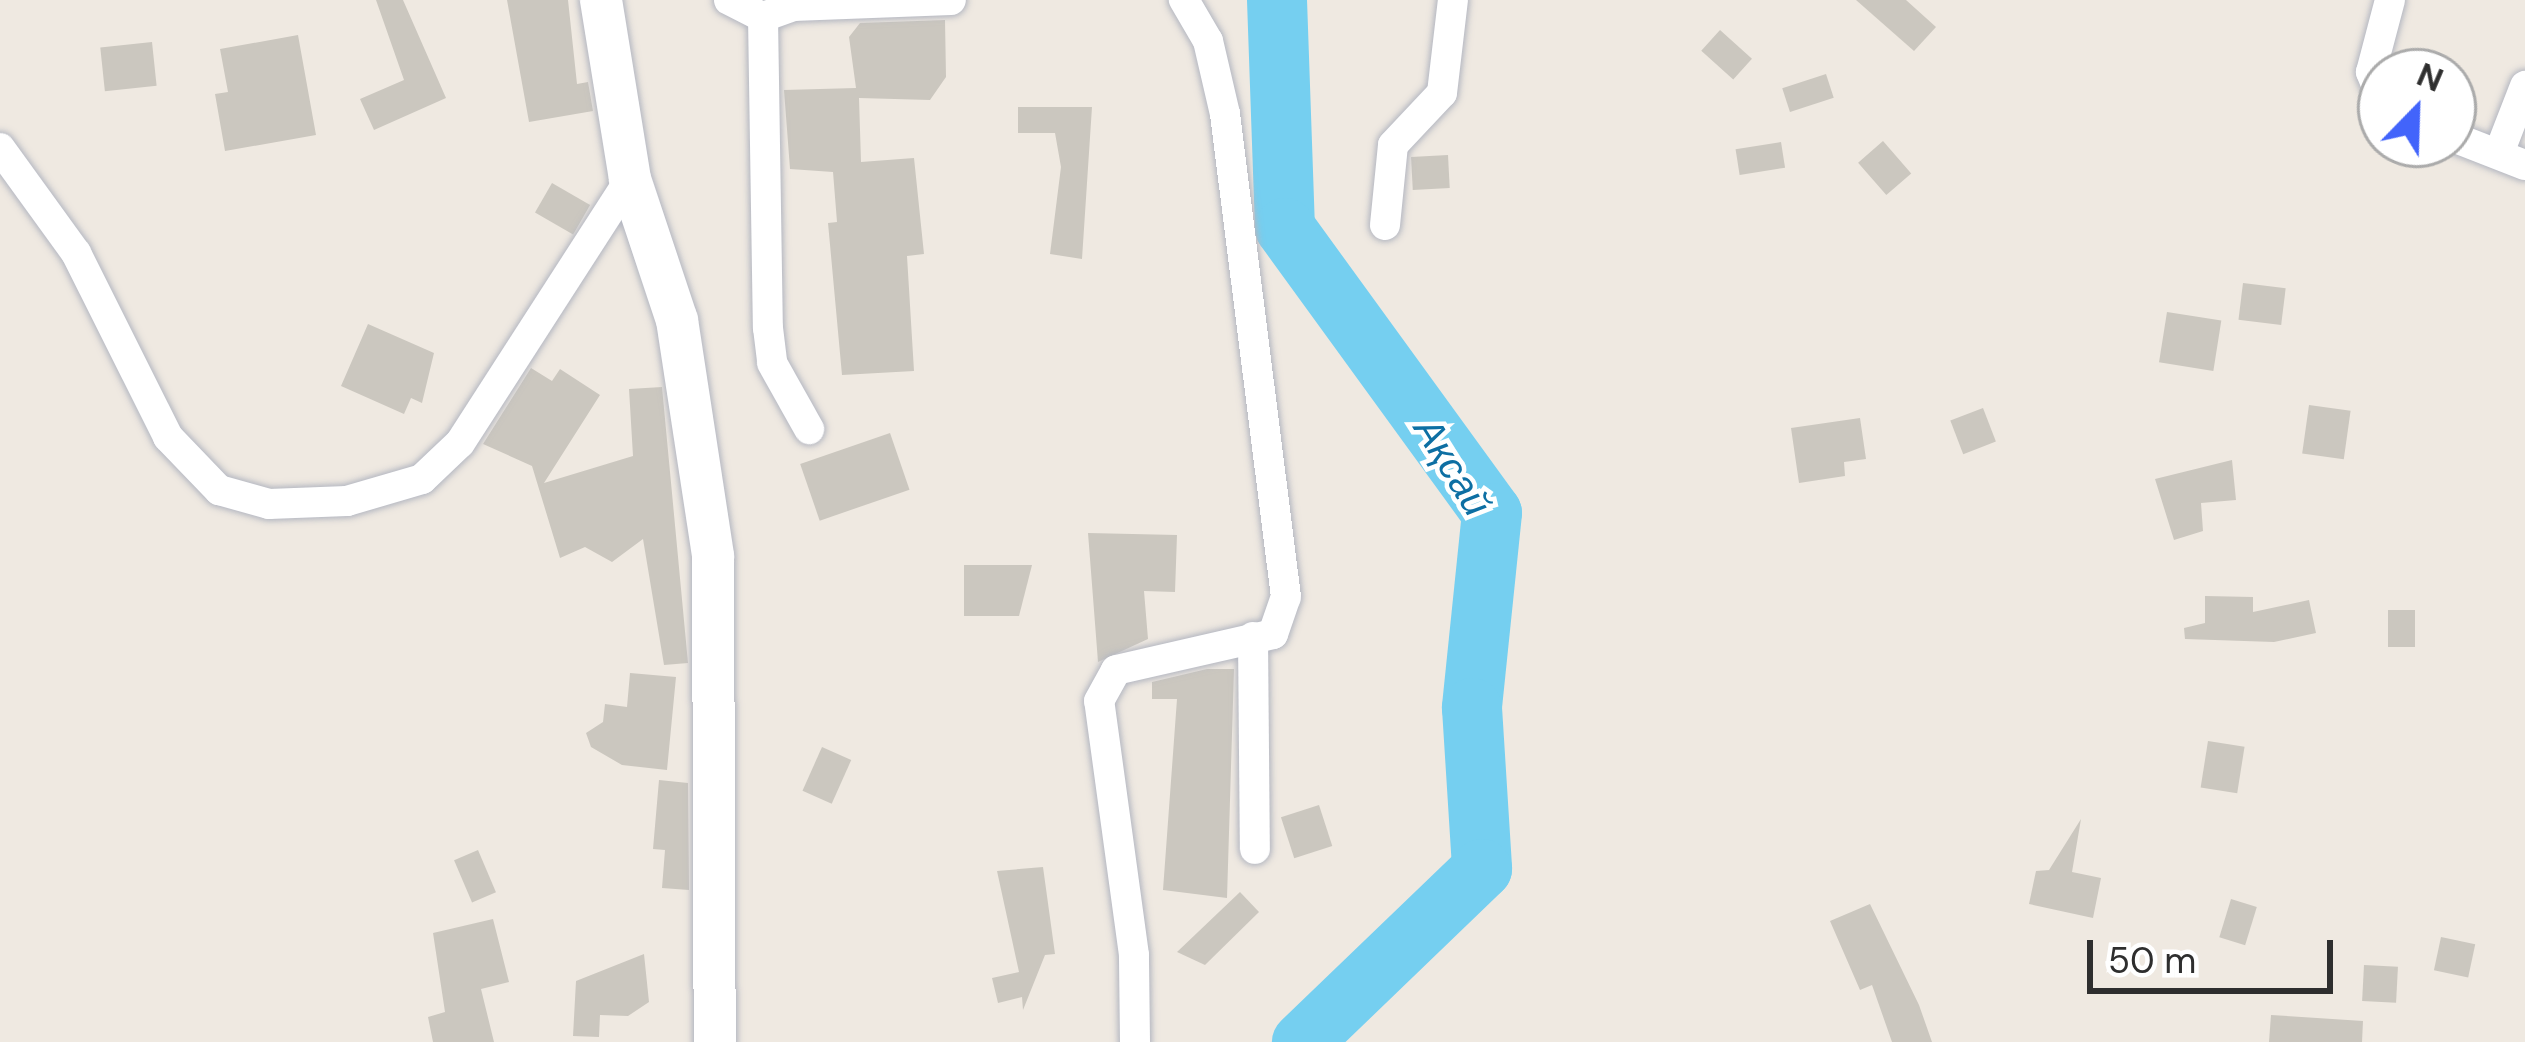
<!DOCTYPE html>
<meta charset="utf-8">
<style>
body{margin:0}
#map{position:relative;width:2525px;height:1042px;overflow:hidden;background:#efe9e1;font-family:"DM Sans",sans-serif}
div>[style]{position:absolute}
.river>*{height:60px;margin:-30px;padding:0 30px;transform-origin:30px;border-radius:30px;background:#75cff0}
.building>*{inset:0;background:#cbc7bf;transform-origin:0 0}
.roads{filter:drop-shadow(0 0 3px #b4b7c1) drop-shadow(0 0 3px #b4b7c1)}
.street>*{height:30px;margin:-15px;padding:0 15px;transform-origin:15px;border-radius:15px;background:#fff}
.secondary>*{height:42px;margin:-21px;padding:0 21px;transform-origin:21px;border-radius:21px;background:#fff}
span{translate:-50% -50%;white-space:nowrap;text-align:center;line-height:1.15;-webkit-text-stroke:9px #fff;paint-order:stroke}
.water-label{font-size:39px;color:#0d6fa3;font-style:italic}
.north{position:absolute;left:2357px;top:48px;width:120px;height:120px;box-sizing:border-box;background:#fff;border:3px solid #ababab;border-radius:50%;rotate:23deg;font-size:33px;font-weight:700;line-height:48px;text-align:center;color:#2e2e2e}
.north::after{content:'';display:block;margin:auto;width:42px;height:54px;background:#4264fb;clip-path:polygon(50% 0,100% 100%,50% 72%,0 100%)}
.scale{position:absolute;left:2087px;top:940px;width:246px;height:54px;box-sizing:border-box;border:6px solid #2e2e2e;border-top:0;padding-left:15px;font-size:36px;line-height:42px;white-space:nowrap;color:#2e2e2e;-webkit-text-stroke:9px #fff;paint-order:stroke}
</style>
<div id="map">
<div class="river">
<i style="left:1277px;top:0;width:228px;rotate:88deg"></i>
<i style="left:1285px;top:228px;width:352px;rotate:54deg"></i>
<i style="left:1492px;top:513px;width:196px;rotate:95.9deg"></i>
<i style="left:1472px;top:708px;width:161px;rotate:86.4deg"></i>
<i style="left:1482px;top:869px;width:250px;rotate:136.1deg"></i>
</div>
<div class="building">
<i style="clip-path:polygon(376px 0,403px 0,446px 98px,374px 130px,360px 99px,404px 80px)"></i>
<i style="clip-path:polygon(507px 0,568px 0,577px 84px,588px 82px,593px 111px,529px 122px)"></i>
<i style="clip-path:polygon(1856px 0,1906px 0,1936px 27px,1914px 51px)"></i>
<i style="clip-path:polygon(945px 20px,946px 77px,930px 100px,859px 98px,861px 162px,914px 158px,924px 254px,907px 256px,914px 371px,842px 375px,828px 223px,837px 222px,833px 172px,790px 169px,784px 90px,856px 88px,849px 37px,860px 23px)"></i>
<i style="left:1720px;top:30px;width:43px;height:28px;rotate:42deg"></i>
<i style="clip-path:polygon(298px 35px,316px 135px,225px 151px,215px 94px,228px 92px,220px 49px)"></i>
<i style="left:152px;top:42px;width:44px;height:52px;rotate:84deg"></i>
<i style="left:1826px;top:74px;width:25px;height:46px;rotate:72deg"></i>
<i style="clip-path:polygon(1018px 107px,1092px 107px,1082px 259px,1050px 254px,1061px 167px,1055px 133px,1018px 133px)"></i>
<i style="left:1883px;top:141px;width:43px;height:33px;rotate:49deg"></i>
<i style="left:1781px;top:142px;width:26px;height:46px;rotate:81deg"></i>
<i style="left:1448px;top:155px;width:33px;height:37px;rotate:87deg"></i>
<i style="left:552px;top:183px;width:44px;height:34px;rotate:30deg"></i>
<i style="left:2243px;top:283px;width:43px;height:37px;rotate:7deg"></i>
<i style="left:2167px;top:312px;width:55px;height:51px;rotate:9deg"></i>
<i style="clip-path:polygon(368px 324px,434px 353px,422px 403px,411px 398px,404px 414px,341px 386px)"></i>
<i style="clip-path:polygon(531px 368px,552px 381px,560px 369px,600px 395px,544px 483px,633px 456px,629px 389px,662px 387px,688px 663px,664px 665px,643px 539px,612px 562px,585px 547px,560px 558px,532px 466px,483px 444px)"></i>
<i style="left:2309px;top:405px;width:42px;height:49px;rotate:8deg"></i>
<i style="left:1983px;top:408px;width:36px;height:35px;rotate:69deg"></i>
<i style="clip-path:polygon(1860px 418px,1866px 459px,1844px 462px,1845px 476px,1799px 483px,1791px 428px)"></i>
<i style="left:890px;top:433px;width:60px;height:95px;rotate:71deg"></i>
<i style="clip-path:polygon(2232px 460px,2236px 500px,2201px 503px,2203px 531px,2174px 540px,2155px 479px)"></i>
<i style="clip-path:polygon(1088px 533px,1177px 535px,1175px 592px,1144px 591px,1148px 639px,1098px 662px)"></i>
<i style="clip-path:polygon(964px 565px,1032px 565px,1019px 616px,964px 616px)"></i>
<i style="clip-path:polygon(2205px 596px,2253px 597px,2253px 612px,2309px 600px,2316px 633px,2274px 642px,2185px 639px,2184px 628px,2205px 623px)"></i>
<i style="left:2388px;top:610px;width:27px;height:37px"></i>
<i style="clip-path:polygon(1207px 669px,1234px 669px,1227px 898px,1163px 890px,1177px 699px,1152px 699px,1152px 682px)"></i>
<i style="clip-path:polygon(630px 673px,676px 677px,667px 770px,622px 765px,591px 747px,586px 733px,603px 722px,605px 704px,627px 707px)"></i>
<i style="left:2208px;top:741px;width:37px;height:47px;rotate:9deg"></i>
<i style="left:822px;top:747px;width:32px;height:48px;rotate:24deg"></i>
<i style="clip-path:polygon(659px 780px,688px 783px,689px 890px,662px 888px,665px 850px,653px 849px)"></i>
<i style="left:1319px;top:805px;width:43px;height:40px;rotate:72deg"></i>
<i style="clip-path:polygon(2081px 819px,2072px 872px,2101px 878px,2093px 918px,2029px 904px,2036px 871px,2049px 870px)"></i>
<i style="left:478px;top:850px;width:46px;height:26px;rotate:67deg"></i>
<i style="clip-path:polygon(1043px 867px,1055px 954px,1045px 955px,1023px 1010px,1022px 997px,998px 1003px,992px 978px,1019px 972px,997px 871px)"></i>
<i style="clip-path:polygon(1240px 892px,1259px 912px,1205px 965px,1177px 952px)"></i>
<i style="left:2231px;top:899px;width:27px;height:40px;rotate:17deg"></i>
<i style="clip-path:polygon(1870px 904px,1919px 1005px,1932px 1042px,1892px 1042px,1872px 985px,1860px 990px,1830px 921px)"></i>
<i style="clip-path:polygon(493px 919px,509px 982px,481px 989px,494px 1042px,433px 1042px,428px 1017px,445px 1012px,433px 933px)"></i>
<i style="left:2441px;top:937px;width:35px;height:34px;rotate:12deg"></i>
<i style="clip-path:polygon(644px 954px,649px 1002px,628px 1016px,600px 1015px,599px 1037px,573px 1036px,576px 981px)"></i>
<i style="left:2364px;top:965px;width:34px;height:36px;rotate:3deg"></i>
<i style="clip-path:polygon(2271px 1015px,2363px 1021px,2362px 1042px,2269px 1042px)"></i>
</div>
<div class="roads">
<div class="street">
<i style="left:729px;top:0;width:38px;rotate:27deg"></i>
<i style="left:763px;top:17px;width:32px;rotate:-20deg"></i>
<i style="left:793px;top:6px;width:158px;rotate:-2.2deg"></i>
<i style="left:763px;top:17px;width:311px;rotate:89.1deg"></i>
<i style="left:768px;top:328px;width:35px;rotate:83deg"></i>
<i style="left:772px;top:363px;width:76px;rotate:60.7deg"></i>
<i style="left:2381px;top:97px;width:27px;rotate:-112deg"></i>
<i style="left:2371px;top:72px;width:74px;rotate:-75.2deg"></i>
<i style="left:2453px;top:137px;width:77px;rotate:21.3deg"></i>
<i style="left:0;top:148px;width:130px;rotate:54.1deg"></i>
<i style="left:76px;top:253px;width:206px;rotate:63.4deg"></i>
<i style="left:168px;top:437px;width:74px;rotate:46.1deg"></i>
<i style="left:219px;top:490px;width:52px;rotate:15.6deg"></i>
<i style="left:269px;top:504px;width:78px;rotate:-2.2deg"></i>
<i style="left:347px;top:501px;width:78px;rotate:-16.3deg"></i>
<i style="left:422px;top:479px;width:52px;rotate:-43.5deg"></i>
<i style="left:460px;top:443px;width:314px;rotate:-57.2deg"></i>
<i style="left:2499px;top:153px;width:72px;rotate:-68.8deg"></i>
<i style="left:1385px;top:225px;width:80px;rotate:-84.3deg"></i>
<i style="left:1393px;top:145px;width:71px;rotate:-46.7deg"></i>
<i style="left:1442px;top:93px;width:94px;rotate:-83.3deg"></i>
<i style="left:1253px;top:637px;width:212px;rotate:89.5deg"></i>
<i style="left:1135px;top:1042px;width:87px;rotate:-90.7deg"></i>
<i style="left:1134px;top:955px;width:256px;rotate:-97.8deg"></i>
<i style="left:1099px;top:701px;width:35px;rotate:-61deg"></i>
<i style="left:1116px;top:670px;width:161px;rotate:-12.9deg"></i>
<i style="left:1273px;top:634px;width:39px;rotate:-71deg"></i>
<i style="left:1286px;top:597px;width:487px;rotate:-97.2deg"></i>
<i style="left:1225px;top:114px;width:75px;rotate:-103.1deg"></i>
<i style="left:1208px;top:41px;width:48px;rotate:-120.3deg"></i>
</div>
<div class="secondary">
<i style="left:601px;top:0;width:181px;rotate:80.8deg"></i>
<i style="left:630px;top:179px;width:149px;rotate:71.6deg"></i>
<i style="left:677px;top:320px;width:239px;rotate:81.3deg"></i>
<i style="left:713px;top:556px;width:486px;rotate:89.8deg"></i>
</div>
</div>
<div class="water-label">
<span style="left:1452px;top:467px;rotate:58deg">Ақсай</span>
</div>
<div class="north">N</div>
<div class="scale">50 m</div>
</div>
